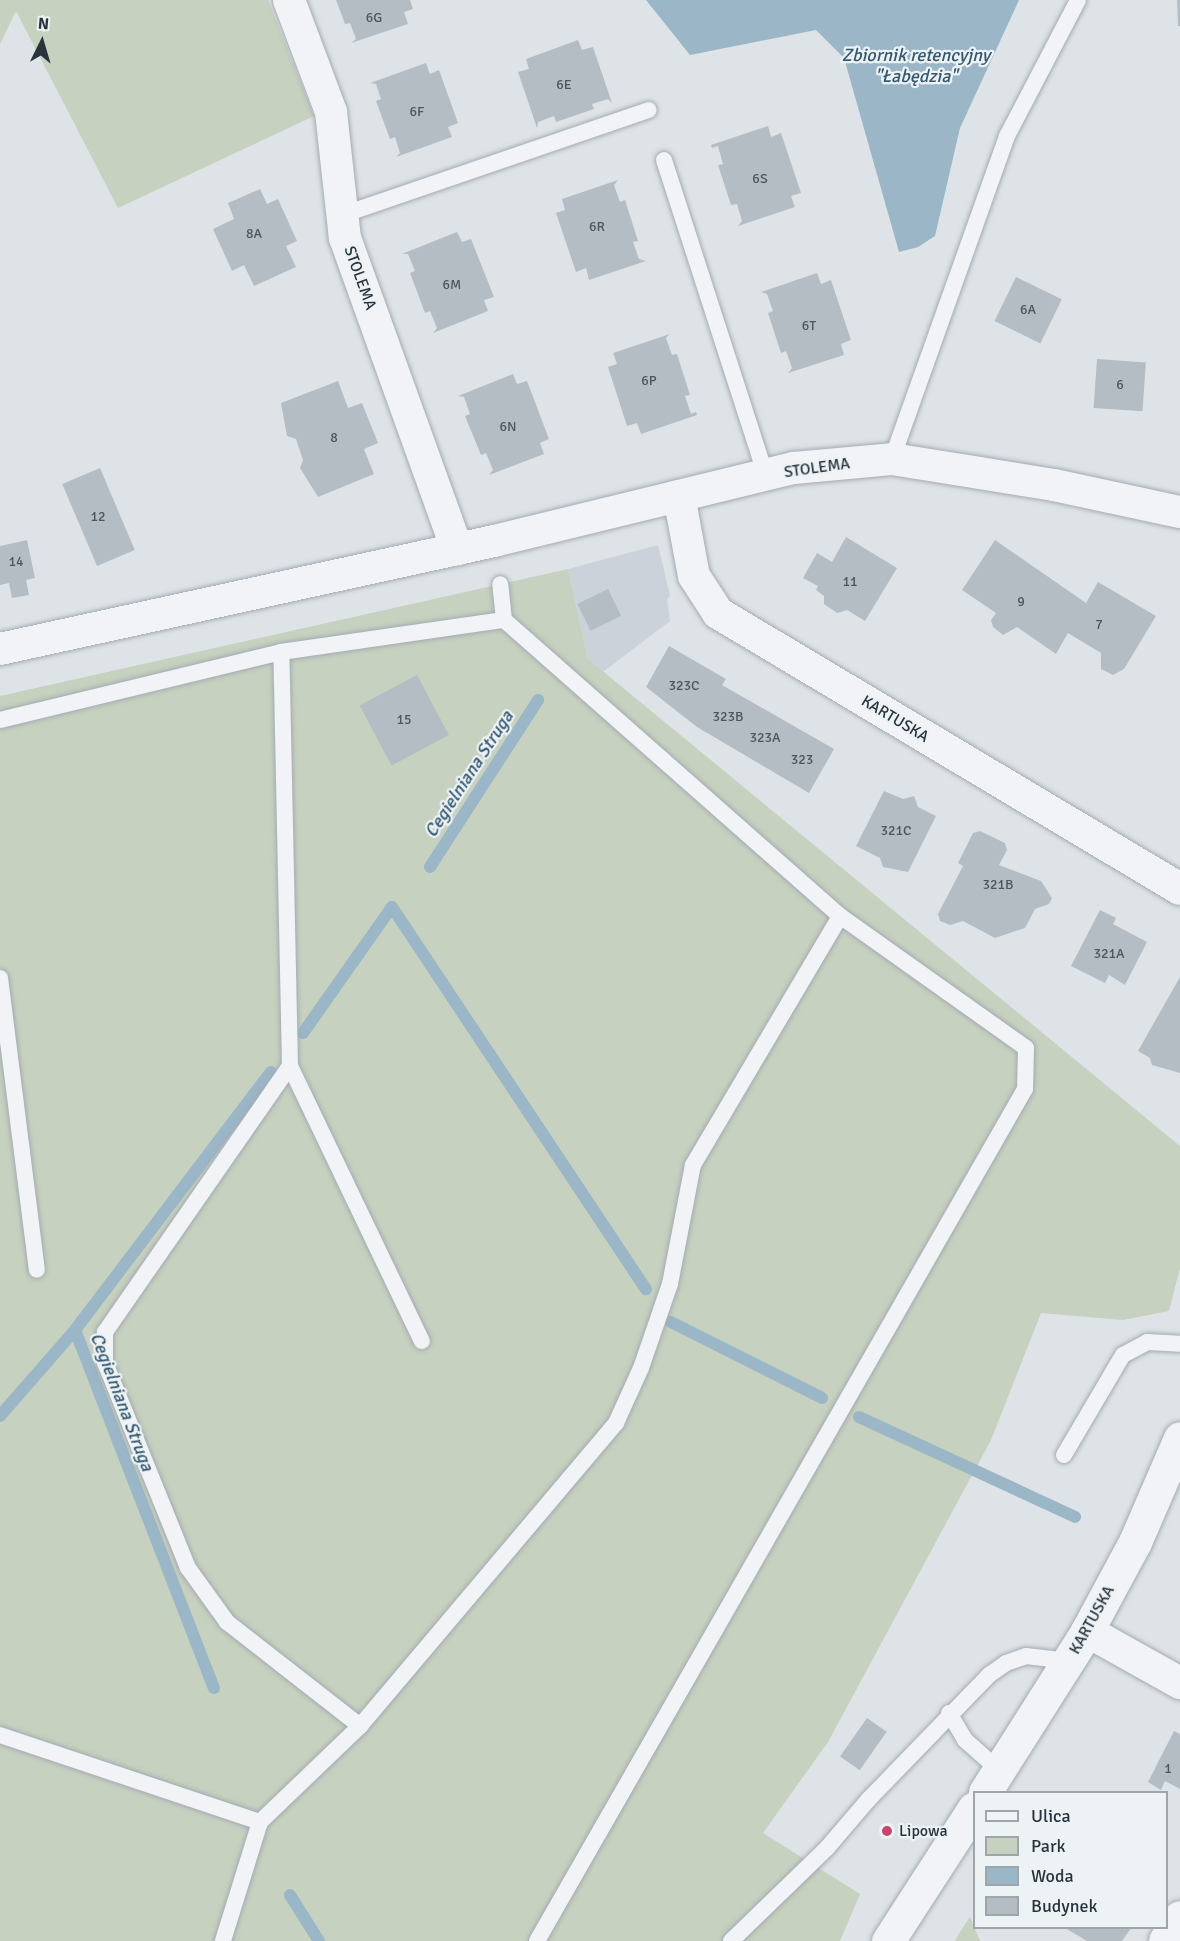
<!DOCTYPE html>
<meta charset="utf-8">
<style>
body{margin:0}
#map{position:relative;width:1180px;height:1941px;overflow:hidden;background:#dee3e7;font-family:Signika,sans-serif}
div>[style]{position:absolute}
.built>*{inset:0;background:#ccd2d9}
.green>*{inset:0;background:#c6d1bf}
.water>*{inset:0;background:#9ab6c7}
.stream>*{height:12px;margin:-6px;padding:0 6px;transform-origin:6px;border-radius:6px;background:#9ab6c7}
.building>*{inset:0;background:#b5bdc4;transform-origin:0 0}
.roads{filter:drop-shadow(0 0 2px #a4abb1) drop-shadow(0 0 2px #a4abb1)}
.service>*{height:16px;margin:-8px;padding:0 8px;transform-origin:8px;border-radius:8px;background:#f1f3f6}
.minor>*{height:32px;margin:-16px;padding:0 16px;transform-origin:16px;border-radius:16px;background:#f1f3f6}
.tertiary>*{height:33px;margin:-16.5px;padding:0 16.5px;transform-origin:16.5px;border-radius:16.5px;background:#f1f3f6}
.dots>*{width:16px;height:16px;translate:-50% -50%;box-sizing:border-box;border:3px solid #edf2f5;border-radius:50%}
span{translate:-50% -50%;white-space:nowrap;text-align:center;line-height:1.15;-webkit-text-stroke:4.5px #edf2f5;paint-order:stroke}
.number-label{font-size:14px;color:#4b5660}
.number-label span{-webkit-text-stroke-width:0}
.street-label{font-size:16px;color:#28333e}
.poi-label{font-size:16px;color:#28333e}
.left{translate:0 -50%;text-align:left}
.water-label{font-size:18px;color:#335770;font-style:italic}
.legend{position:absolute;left:973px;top:1791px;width:195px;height:138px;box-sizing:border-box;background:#edf2f5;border:2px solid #9ea6ac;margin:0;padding:8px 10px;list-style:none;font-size:18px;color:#28333e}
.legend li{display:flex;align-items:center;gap:12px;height:30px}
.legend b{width:30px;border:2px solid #9ea6ac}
.north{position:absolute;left:12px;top:12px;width:60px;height:60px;-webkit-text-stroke:4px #edf2f5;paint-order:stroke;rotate:5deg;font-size:16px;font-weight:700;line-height:24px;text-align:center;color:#28333e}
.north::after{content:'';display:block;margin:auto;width:21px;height:27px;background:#28333e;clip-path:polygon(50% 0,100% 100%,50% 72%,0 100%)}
</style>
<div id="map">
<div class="built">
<i style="clip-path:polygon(658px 545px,670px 596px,667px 599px,670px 621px,603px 672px,588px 659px,568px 569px)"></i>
</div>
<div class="green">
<i style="clip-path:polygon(0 0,268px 0,314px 116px,118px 208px,16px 11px,0 44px)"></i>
<i style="clip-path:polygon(568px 569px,588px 659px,1180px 1146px,1180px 1268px,1169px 1311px,1123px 1320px,1041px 1313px,991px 1440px,828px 1742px,763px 1833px,860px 1894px,840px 1941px,0 1941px,0 696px)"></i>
<i style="clip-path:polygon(970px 1917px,980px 1941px,955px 1941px,960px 1932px)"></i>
</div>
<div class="water">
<i style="clip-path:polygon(646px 0,1019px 0,960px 128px,935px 236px,918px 247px,899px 252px,844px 58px,816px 30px,690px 55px)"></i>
</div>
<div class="stream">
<i style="left:430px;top:867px;width:199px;rotate:-57.1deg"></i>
<i style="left:303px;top:1033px;width:154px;rotate:-54.8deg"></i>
<i style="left:392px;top:907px;width:459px;rotate:56.4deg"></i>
<i style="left:671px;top:1322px;width:169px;rotate:26.7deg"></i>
<i style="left:75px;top:1330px;width:384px;rotate:68.8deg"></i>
<i style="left:0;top:1416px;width:114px;rotate:-48.9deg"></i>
<i style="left:75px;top:1330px;width:324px;rotate:-52.8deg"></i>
<i style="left:859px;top:1417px;width:238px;rotate:24.8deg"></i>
<i style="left:290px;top:1895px;width:54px;rotate:57.8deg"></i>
</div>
<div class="building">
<i style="clip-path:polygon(336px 0,410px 0,413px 9px,404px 12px,408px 24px,351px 43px,356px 39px,350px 23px,345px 24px)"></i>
<i style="clip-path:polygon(1177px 0,1180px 0,1180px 26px,1178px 26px)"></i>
<i style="clip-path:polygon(578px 40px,582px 50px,593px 47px,612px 103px,608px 99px,592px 104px,594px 109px,556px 122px,554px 116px,538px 122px,537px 128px,518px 72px,529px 69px,526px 59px)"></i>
<i style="clip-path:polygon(426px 63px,430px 74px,439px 70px,458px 123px,448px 127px,452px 137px,396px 157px,400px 153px,395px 137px,390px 139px,376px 101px,381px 99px,376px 84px,370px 83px)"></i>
<i style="clip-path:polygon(768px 126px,771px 137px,781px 133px,801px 193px,791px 196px,795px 207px,738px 226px,742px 221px,737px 204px,731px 205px,718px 165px,723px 164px,718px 146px,712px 148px,711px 145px)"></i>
<i style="clip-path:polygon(618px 180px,614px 185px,620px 202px,625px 200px,638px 241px,633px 242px,639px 259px,646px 261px,589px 280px,586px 268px,576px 272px,556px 213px,565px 210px,562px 199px)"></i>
<i style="clip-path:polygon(260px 189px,267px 204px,278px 199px,297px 241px,286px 246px,296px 267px,254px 286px,244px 265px,232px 271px,213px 229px,234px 219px,228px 203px)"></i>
<i style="clip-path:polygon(457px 232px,462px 242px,471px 239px,494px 297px,484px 300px,488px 311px,433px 333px,437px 328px,430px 311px,425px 313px,410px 273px,415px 271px,408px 254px,402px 254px)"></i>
<i style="clip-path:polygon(817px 273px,821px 284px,831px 280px,851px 340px,841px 344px,844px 355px,788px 373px,792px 368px,786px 351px,781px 353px,768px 313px,773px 311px,767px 294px,761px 292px)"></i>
<i style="left:1016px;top:277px;width:51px;height:49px;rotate:26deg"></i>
<i style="clip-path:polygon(670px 334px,666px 338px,672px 355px,677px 354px,690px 395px,685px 396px,691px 414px,696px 412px,697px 415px,641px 434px,637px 423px,627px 426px,608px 367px,617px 364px,613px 353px)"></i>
<i style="left:1097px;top:359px;width:49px;height:49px;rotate:4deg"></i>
<i style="clip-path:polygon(513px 374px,517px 384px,527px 381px,549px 439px,540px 443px,544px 454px,489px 475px,493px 470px,486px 453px,481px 455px,465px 416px,470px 414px,464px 397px,458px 396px)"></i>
<i style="clip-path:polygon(338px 381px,348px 408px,362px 403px,378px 443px,364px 449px,374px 474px,318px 497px,300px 468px,303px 460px,296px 439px,287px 436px,281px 403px)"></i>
<i style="left:100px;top:468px;width:89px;height:41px;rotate:67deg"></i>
<i style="clip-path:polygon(846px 537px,897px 568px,865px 621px,847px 610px,837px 613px,824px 604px,824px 596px,816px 590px,818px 586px,803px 578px,817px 553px,832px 562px)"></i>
<i style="clip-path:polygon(27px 540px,35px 578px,26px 580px,29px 595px,12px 598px,9px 583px,0 585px,0 546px)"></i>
<i style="clip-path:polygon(995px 540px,1086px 603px,1098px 582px,1156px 616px,1124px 669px,1113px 675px,1101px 669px,1101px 653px,1068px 633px,1056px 654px,1017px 627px,1003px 635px,993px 627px,991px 620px,996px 613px,962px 590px)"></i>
<i style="left:608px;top:589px;width:30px;height:34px;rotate:64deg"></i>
<i style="clip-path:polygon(669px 646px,726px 679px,722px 685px,834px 749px,809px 793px,697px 727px,646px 687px)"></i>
<i style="left:417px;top:675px;width:68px;height:65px;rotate:62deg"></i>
<i style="clip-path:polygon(884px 791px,903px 799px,914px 796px,918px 807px,936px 816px,908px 872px,883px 867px,880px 858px,856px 846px)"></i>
<i style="clip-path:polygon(980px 831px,1005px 843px,1007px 850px,999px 865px,1041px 881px,1052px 898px,1049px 904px,1035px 909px,1025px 928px,995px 938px,963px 921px,950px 925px,940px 921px,938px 914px,963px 866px,958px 863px,973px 833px)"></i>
<i style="clip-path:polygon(1100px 910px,1116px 918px,1113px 924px,1147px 942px,1125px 985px,1109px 975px,1105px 983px,1071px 966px)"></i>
<i style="clip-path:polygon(1180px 977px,1180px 1073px,1152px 1065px,1150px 1058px,1138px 1051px)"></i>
<i style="left:867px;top:1718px;width:24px;height:47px;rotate:35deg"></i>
<i style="clip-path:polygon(1174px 1731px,1180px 1734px,1180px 1789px,1165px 1781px,1161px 1790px,1148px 1782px)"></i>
<i style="clip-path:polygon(1065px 1928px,1131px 1928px,1122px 1941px,1087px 1941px)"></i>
</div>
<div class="roads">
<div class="service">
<i style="left:664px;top:160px;width:332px;rotate:72.1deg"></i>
<i style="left:342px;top:215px;width:324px;rotate:-18.9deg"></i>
<i style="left:892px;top:459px;width:343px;rotate:-70.4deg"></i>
<i style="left:1007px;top:136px;width:153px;rotate:-62.4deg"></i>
<i style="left:0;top:720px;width:289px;rotate:-13.6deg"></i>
<i style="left:0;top:978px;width:294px;rotate:82.8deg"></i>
<i style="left:290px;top:1066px;width:305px;rotate:64.4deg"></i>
<i style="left:1064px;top:1455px;width:116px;rotate:-59.5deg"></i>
<i style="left:1123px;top:1355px;width:27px;rotate:-28deg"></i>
<i style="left:1147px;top:1342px;width:33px;rotate:3deg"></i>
<i style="left:949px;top:1713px;width:31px;rotate:59deg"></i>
<i style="left:965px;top:1740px;width:45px;rotate:41.4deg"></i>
<i style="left:360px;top:1726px;width:169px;rotate:-142deg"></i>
<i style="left:227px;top:1622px;width:67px;rotate:-125.8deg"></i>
<i style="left:188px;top:1568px;width:221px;rotate:-112deg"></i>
<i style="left:105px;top:1363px;width:31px;rotate:-90deg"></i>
<i style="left:105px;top:1332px;width:324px;rotate:-55.2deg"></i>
<i style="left:290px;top:1066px;width:414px;rotate:-91.2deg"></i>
<i style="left:281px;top:652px;width:225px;rotate:-8.2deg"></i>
<i style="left:504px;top:620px;width:36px;rotate:-96deg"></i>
<i style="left:0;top:1735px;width:274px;rotate:18.5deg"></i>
<i style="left:260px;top:1822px;width:125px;rotate:107.3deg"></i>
<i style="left:260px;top:1822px;width:139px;rotate:-43.8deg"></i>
<i style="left:360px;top:1726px;width:397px;rotate:-49.8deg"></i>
<i style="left:616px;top:1423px;width:60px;rotate:-65.6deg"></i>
<i style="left:641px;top:1368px;width:89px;rotate:-71deg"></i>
<i style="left:670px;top:1284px;width:121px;rotate:-79.1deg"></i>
<i style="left:693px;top:1165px;width:289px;rotate:-59.4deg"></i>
<i style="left:840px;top:916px;width:448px;rotate:-138.6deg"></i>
<i style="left:537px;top:1941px;width:982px;rotate:-60.2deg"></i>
<i style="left:1025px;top:1089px;width:41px;rotate:-88.6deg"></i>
<i style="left:1026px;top:1048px;width:228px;rotate:-144.6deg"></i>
<i style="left:731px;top:1941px;width:134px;rotate:-44.1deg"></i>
<i style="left:827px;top:1848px;width:63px;rotate:-49.5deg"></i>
<i style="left:868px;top:1800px;width:174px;rotate:-45.9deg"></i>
<i style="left:989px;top:1675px;width:21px;rotate:-35deg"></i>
<i style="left:1006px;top:1663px;width:21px;rotate:-19deg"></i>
<i style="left:1026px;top:1656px;width:43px;rotate:6.6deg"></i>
</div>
<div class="minor">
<i style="left:289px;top:0;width:120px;rotate:69.4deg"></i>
<i style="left:331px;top:112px;width:127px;rotate:83.7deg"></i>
<i style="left:345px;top:238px;width:331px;rotate:70.2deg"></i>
<i style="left:679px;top:496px;width:81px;rotate:79.4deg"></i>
<i style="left:694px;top:576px;width:44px;rotate:57deg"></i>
<i style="left:718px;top:613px;width:538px;rotate:30.85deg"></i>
<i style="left:0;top:649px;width:506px;rotate:-12.33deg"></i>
<i style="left:494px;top:541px;width:309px;rotate:-13.7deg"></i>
<i style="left:794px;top:468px;width:98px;rotate:-5.2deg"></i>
<i style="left:892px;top:459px;width:164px;rotate:9.1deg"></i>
<i style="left:1054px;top:485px;width:129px;rotate:12.1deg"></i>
<i style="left:1087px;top:1631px;width:107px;rotate:29.2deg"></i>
<i style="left:1165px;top:1941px;width:28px;rotate:-58deg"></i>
</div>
<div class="tertiary">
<i style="left:985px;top:1792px;width:191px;rotate:-57.6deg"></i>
<i style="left:1087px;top:1631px;width:101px;rotate:-61.7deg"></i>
<i style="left:1135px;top:1542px;width:113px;rotate:-66.6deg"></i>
<i style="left:888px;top:1941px;width:158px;rotate:-57.1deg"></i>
</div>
</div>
<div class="dots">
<i style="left:887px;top:1831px;background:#ca456c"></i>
</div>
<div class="number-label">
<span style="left:374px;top:18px">6G</span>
<span style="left:564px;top:85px">6E</span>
<span style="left:417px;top:112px">6F</span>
<span style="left:760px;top:179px">6S</span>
<span style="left:597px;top:227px">6R</span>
<span style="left:254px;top:234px">8A</span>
<span style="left:452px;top:285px">6M</span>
<span style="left:1028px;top:310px">6A</span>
<span style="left:809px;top:326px">6T</span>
<span style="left:649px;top:381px">6P</span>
<span style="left:1120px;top:385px">6</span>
<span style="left:508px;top:427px">6N</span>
<span style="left:334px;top:438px">8</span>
<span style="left:98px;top:517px">12</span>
<span style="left:16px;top:562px">14</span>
<span style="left:850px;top:582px">11</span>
<span style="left:1021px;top:602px">9</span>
<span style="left:1099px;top:625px">7</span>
<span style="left:684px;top:686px">323C</span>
<span style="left:728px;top:717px">323B</span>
<span style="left:404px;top:720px">15</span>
<span style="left:765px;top:738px">323A</span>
<span style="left:802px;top:760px">323</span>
<span style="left:896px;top:831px">321C</span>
<span style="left:998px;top:885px">321B</span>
<span style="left:1109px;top:954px">321A</span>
<span style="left:1168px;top:1769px">1</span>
</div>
<div class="street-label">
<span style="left:360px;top:278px;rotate:70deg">STOLEMA</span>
<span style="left:817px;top:468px;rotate:-8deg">STOLEMA</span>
<span style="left:895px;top:719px;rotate:31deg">KARTUSKA</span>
<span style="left:1092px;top:1620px;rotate:-61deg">KARTUSKA</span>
</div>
<div class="poi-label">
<span class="left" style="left:899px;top:1831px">Lipowa</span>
</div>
<div class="water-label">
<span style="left:916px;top:66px">Zbiornik retencyjny<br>"Łabędzia"</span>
<span style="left:469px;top:774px;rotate:-57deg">Cegielniana Struga</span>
<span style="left:122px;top:1402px;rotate:69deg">Cegielniana Struga</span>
</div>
<ul class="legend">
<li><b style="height:8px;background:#f1f3f6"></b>Ulica</li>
<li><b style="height:16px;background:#c6d1bf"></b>Park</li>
<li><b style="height:16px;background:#9ab6c7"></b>Woda</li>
<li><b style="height:16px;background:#b5bdc4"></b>Budynek</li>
</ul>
<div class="north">N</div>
</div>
